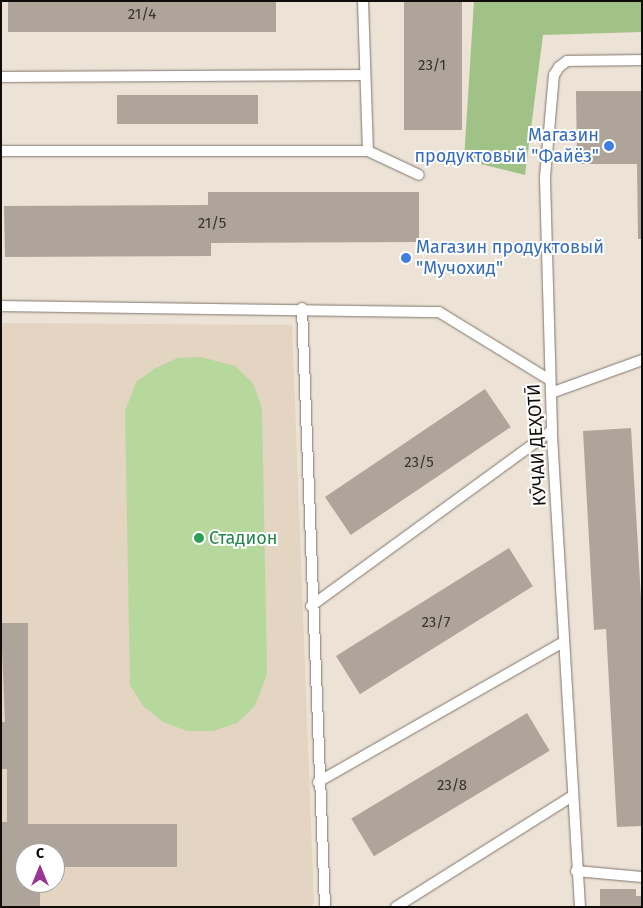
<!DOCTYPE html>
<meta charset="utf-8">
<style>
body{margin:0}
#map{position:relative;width:643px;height:908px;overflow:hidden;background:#ede2d6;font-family:"Fira Sans",sans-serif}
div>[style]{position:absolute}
.built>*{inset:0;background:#e4d4c2}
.green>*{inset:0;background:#b6d89d}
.forest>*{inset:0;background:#a0c286}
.building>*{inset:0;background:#aea499;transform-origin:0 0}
.roads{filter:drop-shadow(0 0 1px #7f766b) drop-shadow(0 0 1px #7f766b)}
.service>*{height:10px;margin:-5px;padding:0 5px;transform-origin:5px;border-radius:5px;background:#fff}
.dots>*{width:14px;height:14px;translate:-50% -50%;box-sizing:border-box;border:2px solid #fff;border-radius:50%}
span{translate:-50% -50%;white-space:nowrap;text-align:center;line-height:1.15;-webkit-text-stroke:4px #fff;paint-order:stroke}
.number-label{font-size:15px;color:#38322d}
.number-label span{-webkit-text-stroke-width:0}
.shop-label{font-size:18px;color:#366cbe}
.right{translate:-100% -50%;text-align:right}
.left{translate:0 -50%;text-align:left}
.street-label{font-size:18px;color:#100c09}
.leisure-label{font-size:18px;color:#27864d}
.frame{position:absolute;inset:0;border:2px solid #100c09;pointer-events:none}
.north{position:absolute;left:15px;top:843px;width:50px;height:50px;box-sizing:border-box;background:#fff;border:1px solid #9f9e9d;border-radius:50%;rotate:0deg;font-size:14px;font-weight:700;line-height:20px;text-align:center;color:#100c09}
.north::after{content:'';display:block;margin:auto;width:18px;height:22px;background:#9b3497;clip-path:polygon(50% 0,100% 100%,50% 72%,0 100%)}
</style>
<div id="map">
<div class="built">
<i style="clip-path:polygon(evenodd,1px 323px,292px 325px,314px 903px,311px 907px,1px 907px,1px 323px,25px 853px,55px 853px,55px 883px,25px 883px,25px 853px)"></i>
</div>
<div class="green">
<i style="clip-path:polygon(201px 357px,235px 366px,253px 383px,262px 408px,267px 674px,255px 706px,237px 723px,213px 731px,187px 731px,163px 722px,143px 706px,130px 685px,125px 411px,136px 382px,154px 369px,177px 358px)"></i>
</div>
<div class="forest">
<i style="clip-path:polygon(474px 1px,642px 1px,642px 32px,543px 35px,525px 175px,464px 160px)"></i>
</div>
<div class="building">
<i style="left:8px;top:1px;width:268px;height:31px"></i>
<i style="left:404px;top:1px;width:58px;height:129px"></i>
<i style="clip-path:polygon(576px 91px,642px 91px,642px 239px,638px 239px,637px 164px,577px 164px)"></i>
<i style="left:258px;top:95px;width:29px;height:141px;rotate:90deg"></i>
<i style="clip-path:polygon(208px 192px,419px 192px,419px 242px,211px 243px,211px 256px,5px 257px,4px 206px,208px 205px)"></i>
<i style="left:485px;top:389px;width:46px;height:193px;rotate:56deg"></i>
<i style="clip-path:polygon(631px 428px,642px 615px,642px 826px,617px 827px,606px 629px,594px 630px,583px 431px)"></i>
<i style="left:509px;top:548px;width:45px;height:204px;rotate:58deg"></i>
<i style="clip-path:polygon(1px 623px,28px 623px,28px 824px,177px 824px,177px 867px,55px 867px,55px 853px,25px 853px,25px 883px,40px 883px,40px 907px,1px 907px,1px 822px,7px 822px,7px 769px,1px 769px,1px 722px,5px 722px)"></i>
<i style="left:527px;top:713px;width:44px;height:205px;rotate:59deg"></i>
<i style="clip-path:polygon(600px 889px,636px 889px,636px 896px,642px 896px,642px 907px,600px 907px)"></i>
</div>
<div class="roads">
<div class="service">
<i style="left:363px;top:1px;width:150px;rotate:88.1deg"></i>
<i style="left:1px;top:77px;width:364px;rotate:-0.3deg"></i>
<i style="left:1px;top:151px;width:367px"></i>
<i style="left:368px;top:151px;width:56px;rotate:25.2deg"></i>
<i style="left:1px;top:306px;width:438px;rotate:0.8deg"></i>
<i style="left:439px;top:312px;width:130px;rotate:31.5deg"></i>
<i style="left:302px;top:308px;width:599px;rotate:87.8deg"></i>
<i style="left:551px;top:393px;width:97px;rotate:-19.9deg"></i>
<i style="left:311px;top:606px;width:298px;rotate:-36.1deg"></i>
<i style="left:318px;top:782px;width:282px;rotate:-29.7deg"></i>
<i style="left:576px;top:871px;width:66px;rotate:5.2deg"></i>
<i style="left:396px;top:907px;width:208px;rotate:-32.2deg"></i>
<i style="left:580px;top:907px;width:478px;rotate:-93.4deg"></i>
<i style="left:552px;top:430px;width:253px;rotate:-91.6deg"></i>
<i style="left:545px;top:177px;width:102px;rotate:-85deg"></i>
<i style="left:554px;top:75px;width:9px;rotate:-58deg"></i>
<i style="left:559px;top:67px;width:10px;rotate:-37deg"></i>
<i style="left:567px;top:61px;width:75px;rotate:-0.8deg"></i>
</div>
</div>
<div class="dots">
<i style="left:609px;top:146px;background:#3f7fe0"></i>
<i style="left:406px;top:258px;background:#3f7fe0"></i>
<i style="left:199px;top:538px;background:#2e9e5b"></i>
</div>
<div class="number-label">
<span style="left:142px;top:15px">21/4</span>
<span style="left:432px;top:66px">23/1</span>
<span style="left:212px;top:224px">21/5</span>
<span style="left:419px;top:463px">23/5</span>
<span style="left:436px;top:623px">23/7</span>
<span style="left:452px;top:786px">23/8</span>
</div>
<div class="shop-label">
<span class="right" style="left:599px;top:146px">Магазин<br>продуктовый "Файёз"</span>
<span class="left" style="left:416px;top:258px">Магазин продуктовый<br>"Мучохид"</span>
</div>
<div class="street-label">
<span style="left:537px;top:445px;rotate:-93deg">КӮЧАИ ДЕҲОТӢ</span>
</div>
<div class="leisure-label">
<span class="left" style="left:209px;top:538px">Стадион</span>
</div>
<div class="frame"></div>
<div class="north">С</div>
</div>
